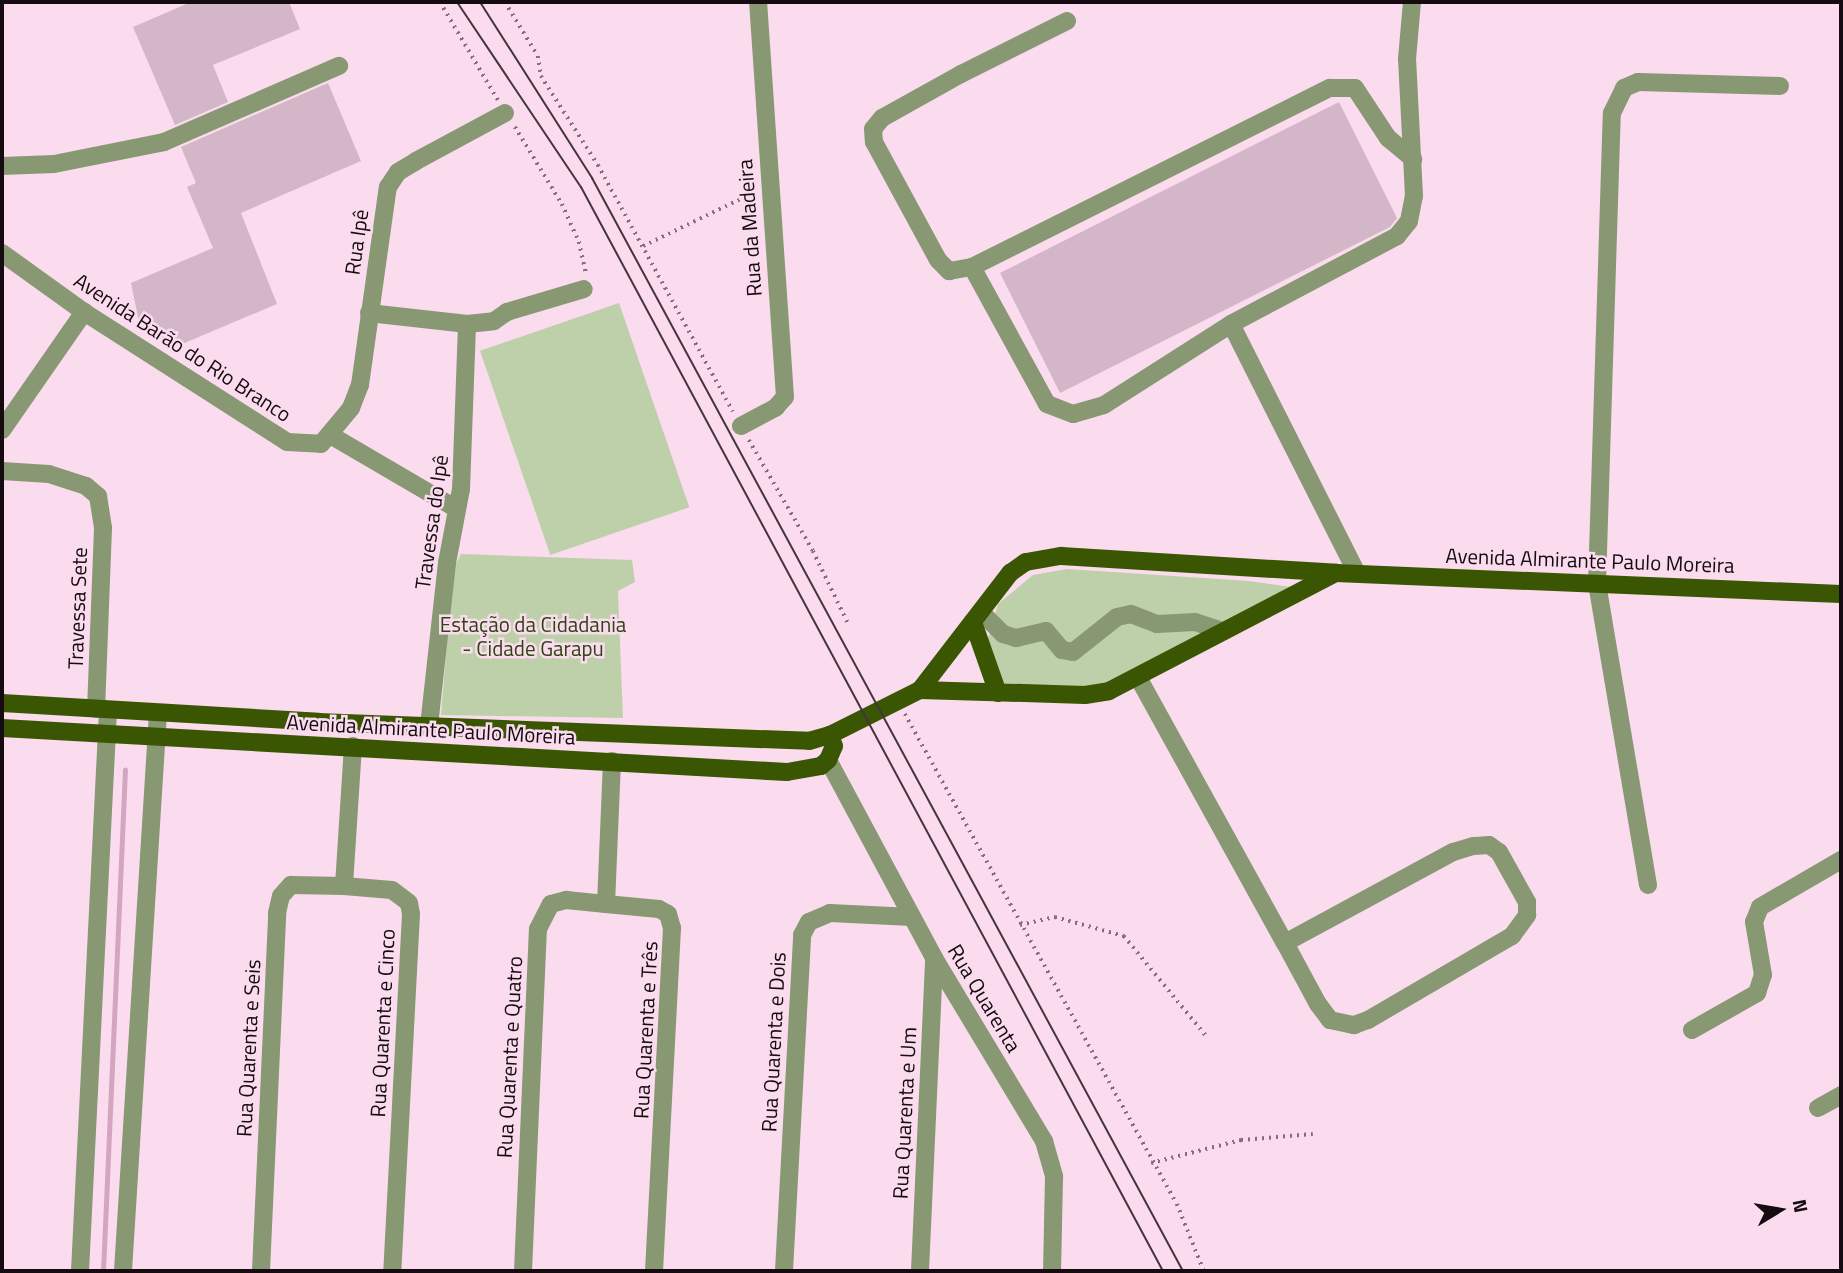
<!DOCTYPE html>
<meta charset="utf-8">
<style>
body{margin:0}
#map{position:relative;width:1843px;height:1273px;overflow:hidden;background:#fadcee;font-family:"Titillium Web",sans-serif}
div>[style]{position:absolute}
.green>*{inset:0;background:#bed0a9;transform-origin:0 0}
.stream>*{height:5px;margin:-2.5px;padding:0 2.5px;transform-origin:2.5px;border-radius:2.5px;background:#d3a5c1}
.building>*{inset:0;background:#d3b6c7}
.path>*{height:3.5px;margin-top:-1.75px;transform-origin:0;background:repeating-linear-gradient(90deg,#836f7b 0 2px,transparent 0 7px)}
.minor>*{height:18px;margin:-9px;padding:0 9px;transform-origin:9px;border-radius:9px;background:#879873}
.major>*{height:18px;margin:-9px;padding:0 9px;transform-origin:9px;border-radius:9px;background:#3b5602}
.tram>*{height:2px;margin:-1px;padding:0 1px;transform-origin:1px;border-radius:1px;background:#43353e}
span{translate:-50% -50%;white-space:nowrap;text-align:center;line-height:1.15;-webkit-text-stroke:5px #fadcee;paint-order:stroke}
.street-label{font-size:21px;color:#150b11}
.park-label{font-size:21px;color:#304312}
.frame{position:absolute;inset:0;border:4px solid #150b11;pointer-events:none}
.north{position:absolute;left:1745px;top:1175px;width:70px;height:70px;-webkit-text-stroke:5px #fadcee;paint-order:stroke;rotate:79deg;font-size:19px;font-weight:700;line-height:28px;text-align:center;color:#150b11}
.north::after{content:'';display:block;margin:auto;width:24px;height:32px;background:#150b11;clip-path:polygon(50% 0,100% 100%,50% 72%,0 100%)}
</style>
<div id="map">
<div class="green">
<i style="left:619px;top:303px;width:216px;height:147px;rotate:71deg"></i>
<i style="clip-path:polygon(461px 554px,632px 560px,635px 582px,618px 591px,623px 718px,441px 715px,453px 570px)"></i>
<i style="clip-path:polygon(1067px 569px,1249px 581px,1292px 587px,1100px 690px,1002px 683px,987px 642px,998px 604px,1033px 575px)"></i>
</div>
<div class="stream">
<i style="left:103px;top:1271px;width:502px;rotate:-87.49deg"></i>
</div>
<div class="building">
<i style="clip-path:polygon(191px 2px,289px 2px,300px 29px,213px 65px,228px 102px,175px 125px,133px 27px)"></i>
<i style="clip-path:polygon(328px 83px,361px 161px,241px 213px,277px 304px,175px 347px,139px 322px,131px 283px,213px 248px,187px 187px,196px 183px,181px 147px)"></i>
<i style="clip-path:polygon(1339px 102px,1397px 218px,1390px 227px,1060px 393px,1000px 273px)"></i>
</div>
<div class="path">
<i style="left:440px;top:2px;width:114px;rotate:59.4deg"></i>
<i style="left:505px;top:2px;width:63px;rotate:58.6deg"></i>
<i style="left:538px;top:56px;width:20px;rotate:81deg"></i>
<i style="left:541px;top:76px;width:106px;rotate:57.4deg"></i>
<i style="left:598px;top:165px;width:281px;rotate:61.3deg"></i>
<i style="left:515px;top:127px;width:90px;rotate:58.6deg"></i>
<i style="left:562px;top:204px;width:42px;rotate:65.9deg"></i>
<i style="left:579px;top:242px;width:32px;rotate:77deg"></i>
<i style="left:643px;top:246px;width:122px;rotate:-25.7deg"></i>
<i style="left:749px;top:440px;width:128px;rotate:60deg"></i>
<i style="left:813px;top:551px;width:80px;rotate:64.1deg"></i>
<i style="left:905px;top:714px;width:560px;rotate:60.97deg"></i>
<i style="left:1177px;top:1204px;width:72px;rotate:68.1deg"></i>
<i style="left:1020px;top:925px;width:36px;rotate:-13deg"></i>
<i style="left:1055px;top:917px;width:72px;rotate:15.4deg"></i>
<i style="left:1124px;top:936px;width:131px;rotate:50.6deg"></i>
<i style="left:1151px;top:1163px;width:93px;rotate:-14.3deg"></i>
<i style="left:1241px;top:1140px;width:72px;rotate:-4.8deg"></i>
</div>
<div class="minor">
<i style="left:1067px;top:21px;width:119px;rotate:153.4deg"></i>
<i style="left:961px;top:74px;width:90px;rotate:150.9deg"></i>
<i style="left:882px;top:118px;width:14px;rotate:129deg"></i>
<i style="left:873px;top:129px;width:13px;rotate:86deg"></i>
<i style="left:874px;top:142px;width:134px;rotate:61.5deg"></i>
<i style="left:938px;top:260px;width:16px;rotate:45deg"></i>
<i style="left:949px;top:271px;width:23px;rotate:-10deg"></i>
<i style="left:972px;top:267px;width:400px;rotate:-26.6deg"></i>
<i style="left:1330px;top:88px;width:25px"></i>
<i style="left:1355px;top:88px;width:60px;rotate:56.6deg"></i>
<i style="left:1388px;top:138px;width:33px;rotate:40deg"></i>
<i style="left:2px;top:166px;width:52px;rotate:-2.2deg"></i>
<i style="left:54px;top:164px;width:112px;rotate:-11.3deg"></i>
<i style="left:164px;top:142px;width:191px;rotate:-23.5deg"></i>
<i style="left:2px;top:253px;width:101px;rotate:35.7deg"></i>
<i style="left:84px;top:312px;width:241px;rotate:32.6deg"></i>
<i style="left:287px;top:442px;width:34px;rotate:3deg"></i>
<i style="left:321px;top:444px;width:47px;rotate:-50.2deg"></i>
<i style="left:351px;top:408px;width:25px;rotate:-69deg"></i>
<i style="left:360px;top:385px;width:200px;rotate:-82deg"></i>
<i style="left:388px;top:187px;width:18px;rotate:-56deg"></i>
<i style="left:398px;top:172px;width:21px;rotate:-31deg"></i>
<i style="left:416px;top:161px;width:101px;rotate:-28.3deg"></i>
<i style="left:972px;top:267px;width:156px;rotate:61.3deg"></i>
<i style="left:1047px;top:404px;width:28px;rotate:21deg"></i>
<i style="left:1073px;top:414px;width:32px;rotate:-16deg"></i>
<i style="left:1104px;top:405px;width:151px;rotate:-32.5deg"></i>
<i style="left:1231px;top:324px;width:188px;rotate:-27.9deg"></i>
<i style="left:1397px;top:236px;width:19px;rotate:-51deg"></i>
<i style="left:1409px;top:221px;width:25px;rotate:-79deg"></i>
<i style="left:1414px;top:196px;width:137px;rotate:-92.9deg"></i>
<i style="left:1407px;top:59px;width:57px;rotate:-85deg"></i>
<i style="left:369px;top:313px;width:99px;rotate:6.4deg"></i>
<i style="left:467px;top:324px;width:27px;rotate:-6deg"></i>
<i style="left:494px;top:321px;width:16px;rotate:-35deg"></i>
<i style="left:507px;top:312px;width:80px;rotate:-16.6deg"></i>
<i style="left:1231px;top:324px;width:279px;rotate:63.2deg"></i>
<i style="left:741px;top:426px;width:40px;rotate:-28deg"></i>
<i style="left:776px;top:407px;width:13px;rotate:-48deg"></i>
<i style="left:785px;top:397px;width:396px;rotate:-93.9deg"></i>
<i style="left:2px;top:430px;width:144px;rotate:-55.2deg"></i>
<i style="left:332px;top:436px;width:143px;rotate:30.3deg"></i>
<i style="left:2px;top:471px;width:47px;rotate:3.7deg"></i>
<i style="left:49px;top:474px;width:39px;rotate:18deg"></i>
<i style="left:86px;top:486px;width:16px;rotate:40deg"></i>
<i style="left:98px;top:496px;width:32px;rotate:81deg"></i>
<i style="left:103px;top:528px;width:181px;rotate:92.2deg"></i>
<i style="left:982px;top:613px;width:30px;rotate:45deg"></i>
<i style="left:1003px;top:634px;width:14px;rotate:17deg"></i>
<i style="left:1016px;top:638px;width:31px;rotate:-13deg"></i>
<i style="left:1046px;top:631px;width:25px;rotate:50deg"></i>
<i style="left:1062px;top:650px;width:11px;rotate:10deg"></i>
<i style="left:1073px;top:652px;width:56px;rotate:-38.5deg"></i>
<i style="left:1117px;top:617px;width:14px;rotate:-12deg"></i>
<i style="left:1131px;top:614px;width:28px;rotate:21deg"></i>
<i style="left:1157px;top:624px;width:38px;rotate:-3deg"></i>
<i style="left:1195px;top:622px;width:29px;rotate:18deg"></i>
<i style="left:1139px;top:679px;width:302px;rotate:61.1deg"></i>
<i style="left:1285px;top:943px;width:69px;rotate:61.6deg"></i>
<i style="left:1318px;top:1004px;width:20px;rotate:53deg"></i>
<i style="left:1330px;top:1020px;width:25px;rotate:12deg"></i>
<i style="left:1354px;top:1025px;width:15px;rotate:-20deg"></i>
<i style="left:1368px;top:1020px;width:167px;rotate:-30.3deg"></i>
<i style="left:1512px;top:936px;width:26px;rotate:-54deg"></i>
<i style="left:1527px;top:915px;width:13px;rotate:-90deg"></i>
<i style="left:1527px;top:902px;width:57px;rotate:-119.2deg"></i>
<i style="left:1499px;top:852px;width:12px;rotate:-145deg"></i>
<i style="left:1489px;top:845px;width:16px;rotate:176deg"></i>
<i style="left:1473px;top:846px;width:21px;rotate:163deg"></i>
<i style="left:1453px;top:852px;width:191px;rotate:151.6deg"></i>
<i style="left:429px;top:726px;width:164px;rotate:-83.7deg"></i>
<i style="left:447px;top:563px;width:75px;rotate:-79.3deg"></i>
<i style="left:461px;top:489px;width:165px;rotate:-87.9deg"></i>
<i style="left:353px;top:746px;width:140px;rotate:93.7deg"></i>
<i style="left:344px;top:886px;width:48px;rotate:4.8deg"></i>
<i style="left:392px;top:890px;width:21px;rotate:37deg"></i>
<i style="left:409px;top:903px;width:11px;rotate:80deg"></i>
<i style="left:411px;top:914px;width:358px;rotate:93deg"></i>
<i style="left:828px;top:760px;width:225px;rotate:61.8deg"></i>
<i style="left:934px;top:958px;width:214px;rotate:59deg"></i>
<i style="left:1044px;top:1141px;width:37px;rotate:74deg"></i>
<i style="left:1054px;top:1177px;width:94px;rotate:91.2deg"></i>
<i style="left:612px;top:761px;width:143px;rotate:92.4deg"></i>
<i style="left:606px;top:904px;width:53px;rotate:5.4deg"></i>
<i style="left:659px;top:909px;width:10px;rotate:29deg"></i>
<i style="left:668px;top:914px;width:15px;rotate:74deg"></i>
<i style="left:672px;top:928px;width:343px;rotate:93deg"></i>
<i style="left:1648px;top:885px;width:305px;rotate:-99.6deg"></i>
<i style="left:1597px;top:584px;width:471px;rotate:-88.2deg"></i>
<i style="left:1612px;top:113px;width:28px;rotate:-64deg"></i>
<i style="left:1624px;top:88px;width:15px;rotate:-23deg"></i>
<i style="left:1638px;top:82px;width:142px;rotate:1.6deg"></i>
<i style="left:1692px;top:1030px;width:75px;rotate:-29.6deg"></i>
<i style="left:1757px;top:993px;width:19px;rotate:-72deg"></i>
<i style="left:1763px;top:975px;width:54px;rotate:-99.6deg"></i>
<i style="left:1754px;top:922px;width:16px;rotate:-68deg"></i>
<i style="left:1760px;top:907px;width:94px;rotate:-30.1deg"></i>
<i style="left:1818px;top:1108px;width:26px;rotate:-29deg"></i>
<i style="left:80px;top:1271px;width:562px;rotate:-87.14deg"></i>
<i style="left:123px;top:1271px;width:559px;rotate:-86.41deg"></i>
<i style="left:261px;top:1271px;width:358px;rotate:-87.4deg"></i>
<i style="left:277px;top:913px;width:17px;rotate:-77deg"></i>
<i style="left:281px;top:896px;width:15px;rotate:-48deg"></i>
<i style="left:291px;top:885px;width:53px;rotate:1.1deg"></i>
<i style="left:523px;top:1271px;width:342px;rotate:-87.5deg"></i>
<i style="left:538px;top:929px;width:28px;rotate:-63deg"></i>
<i style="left:551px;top:904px;width:16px;rotate:-15deg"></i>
<i style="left:566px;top:900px;width:40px;rotate:5.7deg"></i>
<i style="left:784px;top:1271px;width:336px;rotate:-86.9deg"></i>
<i style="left:802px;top:935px;width:15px;rotate:-62deg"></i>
<i style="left:809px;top:922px;width:23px;rotate:-23deg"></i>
<i style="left:830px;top:913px;width:82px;rotate:2.8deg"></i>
<i style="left:920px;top:1271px;width:313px;rotate:-87.4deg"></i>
</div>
<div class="major">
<i style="left:974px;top:625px;width:72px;rotate:70.6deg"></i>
<i style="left:920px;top:690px;width:148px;rotate:-52.4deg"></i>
<i style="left:1010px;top:573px;width:19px;rotate:-35deg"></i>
<i style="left:1026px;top:562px;width:36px;rotate:-10deg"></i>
<i style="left:1061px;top:556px;width:276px;rotate:3.5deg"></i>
<i style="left:1336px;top:573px;width:505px;rotate:2.38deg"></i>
<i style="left:2px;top:703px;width:317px;rotate:3.4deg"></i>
<i style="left:318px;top:722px;width:491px;rotate:2.2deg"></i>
<i style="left:809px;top:741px;width:22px;rotate:-16deg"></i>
<i style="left:830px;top:735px;width:101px;rotate:-26.6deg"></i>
<i style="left:920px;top:690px;width:165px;rotate:1.7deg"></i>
<i style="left:1085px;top:695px;width:24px;rotate:-9deg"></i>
<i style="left:1109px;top:691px;width:256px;rotate:-27.5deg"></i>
<i style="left:2px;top:728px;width:786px;rotate:3.21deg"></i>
<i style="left:787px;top:772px;width:35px;rotate:-10deg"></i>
<i style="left:821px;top:766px;width:9px;rotate:-41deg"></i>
<i style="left:828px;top:760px;width:15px;rotate:-67deg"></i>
<i style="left:834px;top:746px;width:12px;rotate:-110deg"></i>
</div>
<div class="tram">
<i style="left:457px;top:2px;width:223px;rotate:56.2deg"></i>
<i style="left:581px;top:187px;width:1230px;rotate:61.77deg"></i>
<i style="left:480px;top:2px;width:209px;rotate:57.5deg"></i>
<i style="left:592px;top:178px;width:1243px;rotate:61.6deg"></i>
</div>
<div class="street-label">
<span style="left:749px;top:228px;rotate:-94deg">Rua da Madeira</span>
<span style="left:356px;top:242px;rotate:-82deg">Rua Ipê</span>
<span style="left:183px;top:347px;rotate:33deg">Avenida Barão do Rio Branco</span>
<span style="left:431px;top:522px;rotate:-82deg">Travessa do Ipê</span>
<span style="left:1590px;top:560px;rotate:2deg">Avenida Almirante Paulo Moreira</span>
<span style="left:77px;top:608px;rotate:-88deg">Travessa Sete</span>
<span style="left:431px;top:729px;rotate:3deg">Avenida Almirante Paulo Moreira</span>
<span style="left:985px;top:998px;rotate:59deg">Rua Quarenta</span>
<span style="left:382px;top:1023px;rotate:-87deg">Rua Quarenta e Cinco</span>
<span style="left:645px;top:1030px;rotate:-87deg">Rua Quarenta e Três</span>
<span style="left:773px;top:1042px;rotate:-87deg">Rua Quarenta e Dois</span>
<span style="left:248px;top:1048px;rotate:-87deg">Rua Quarenta e Seis</span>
<span style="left:509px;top:1057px;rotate:-87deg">Rua Quarenta e Quatro</span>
<span style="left:904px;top:1113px;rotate:-87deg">Rua Quarenta e Um</span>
</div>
<div class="park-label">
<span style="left:533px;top:636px">Estação da Cidadania<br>- Cidade Garapu</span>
</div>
<div class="frame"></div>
<div class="north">N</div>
</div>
